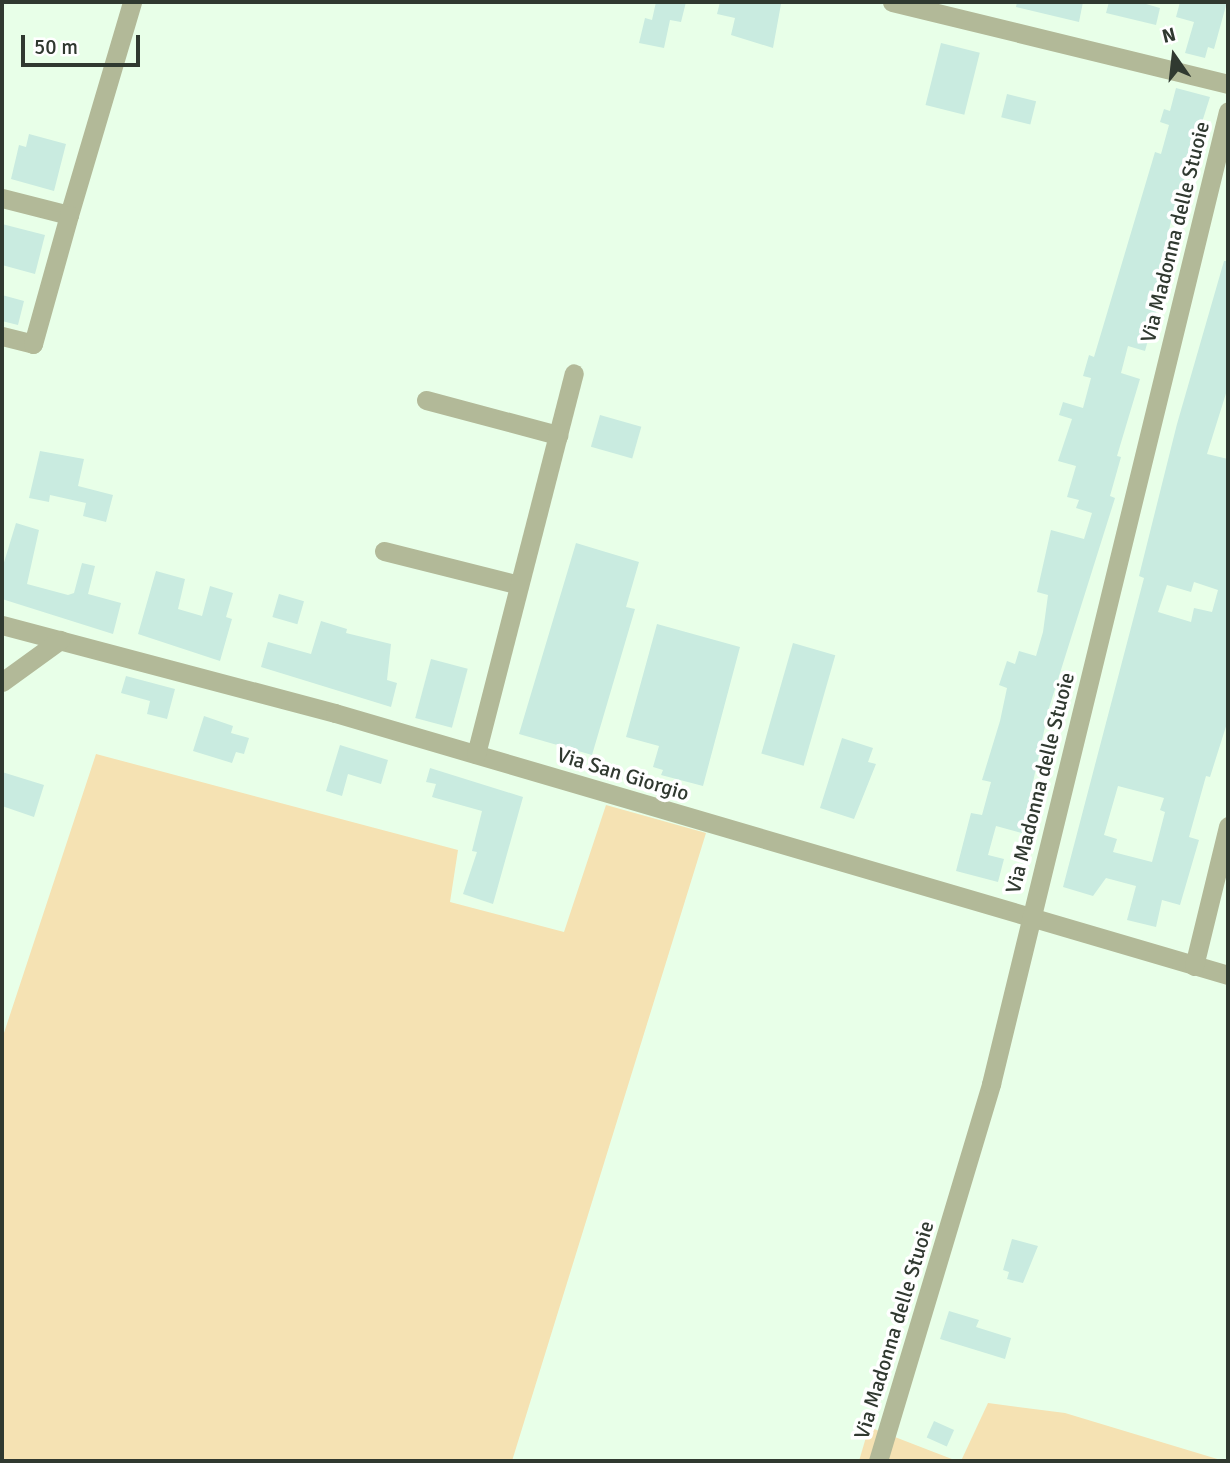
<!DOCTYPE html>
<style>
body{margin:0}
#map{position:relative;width:1230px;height:1463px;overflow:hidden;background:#e8ffe8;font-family:Signika,sans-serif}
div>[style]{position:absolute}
.green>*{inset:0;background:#f5e2b3}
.building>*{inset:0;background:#c9ebe0;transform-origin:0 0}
.street>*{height:19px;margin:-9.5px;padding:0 9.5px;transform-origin:9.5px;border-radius:9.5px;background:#b2b998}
span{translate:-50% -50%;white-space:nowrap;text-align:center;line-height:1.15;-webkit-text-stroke:7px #fff;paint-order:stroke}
.street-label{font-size:21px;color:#303930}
.frame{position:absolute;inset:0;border:4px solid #303930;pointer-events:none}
.north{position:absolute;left:1139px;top:21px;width:70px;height:70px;-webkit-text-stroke:5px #fff;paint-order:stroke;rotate:346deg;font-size:19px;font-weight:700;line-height:28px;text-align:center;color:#303930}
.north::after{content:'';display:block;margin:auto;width:24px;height:32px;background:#303930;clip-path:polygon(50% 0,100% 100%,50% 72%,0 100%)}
.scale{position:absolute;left:21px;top:35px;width:119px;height:32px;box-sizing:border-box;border:4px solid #303930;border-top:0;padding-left:9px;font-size:21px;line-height:24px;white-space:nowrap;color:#303930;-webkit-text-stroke:5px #fff;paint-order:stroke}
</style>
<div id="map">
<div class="green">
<i style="clip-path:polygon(96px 754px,458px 850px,450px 902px,564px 932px,606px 805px,706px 833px,512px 1461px,2px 1461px,2px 1039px)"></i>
<i style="clip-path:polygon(988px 1403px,1065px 1413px,1224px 1461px,961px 1461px)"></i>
<i style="clip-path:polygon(869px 1427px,957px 1461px,859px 1461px)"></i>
</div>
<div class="building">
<i style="clip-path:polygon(656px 2px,686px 2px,681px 22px,670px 20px,664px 48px,639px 43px,645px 18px,652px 20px)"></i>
<i style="clip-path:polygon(720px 2px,781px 4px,773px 48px,731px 35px,735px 18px,717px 14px)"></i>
<i style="clip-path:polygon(1017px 2px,1083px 2px,1079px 22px,1016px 7px)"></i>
<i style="clip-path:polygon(1109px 2px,1139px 2px,1160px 8px,1156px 25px,1106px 13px)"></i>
<i style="clip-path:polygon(1180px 2px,1227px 2px,1214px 49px,1208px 47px,1205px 58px,1185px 53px,1194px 22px,1176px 17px)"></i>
<i style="left:941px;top:43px;width:40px;height:64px;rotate:14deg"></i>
<i style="clip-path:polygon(1176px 88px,1210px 97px,1172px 217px,1156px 288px,1162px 290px,1145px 351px,1128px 346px,1121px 373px,1140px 379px,1117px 456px,1121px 457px,1110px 496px,1115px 498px,1049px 708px,1022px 833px,996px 826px,988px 855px,1004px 859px,998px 882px,956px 871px,971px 813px,982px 815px,991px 782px,982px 780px,1000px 721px,1007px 688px,999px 685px,1007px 661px,1015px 664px,1019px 651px,1036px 656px,1043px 632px,1048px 595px,1037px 592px,1051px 530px,1084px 539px,1092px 513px,1076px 508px,1079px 500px,1067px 497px,1076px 466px,1058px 461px,1072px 419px,1059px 415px,1063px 402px,1083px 408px,1091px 378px,1083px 376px,1089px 355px,1094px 357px,1155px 152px,1161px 154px,1169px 125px,1160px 122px,1164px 109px,1170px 111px)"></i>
<i style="left:1007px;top:94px;width:30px;height:24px;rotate:14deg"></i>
<i style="clip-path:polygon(29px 134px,66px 144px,54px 191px,11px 179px,19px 145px,26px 147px)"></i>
<i style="clip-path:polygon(2px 224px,45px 235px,35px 274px,2px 265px)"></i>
<i style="clip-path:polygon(evenodd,1224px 261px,1228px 261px,1228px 387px,1207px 454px,1228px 459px,1228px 720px,1210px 777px,1206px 776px,1189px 837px,1199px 840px,1180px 905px,1162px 900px,1156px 927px,1127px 920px,1136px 886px,1106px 878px,1093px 896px,1063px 887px,1144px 578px,1139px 576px,1177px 424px,1224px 261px,1194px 582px,1218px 590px,1212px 612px,1194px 608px,1191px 622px,1158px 612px,1167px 585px,1191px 592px,1194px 582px,1224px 261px,1118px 786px,1164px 798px,1160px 810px,1165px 812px,1152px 862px,1113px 852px,1117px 839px,1104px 835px,1118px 786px)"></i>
<i style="clip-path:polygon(2px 295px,24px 301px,18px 325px,2px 321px)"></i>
<i style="left:600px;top:415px;width:43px;height:33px;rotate:16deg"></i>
<i style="clip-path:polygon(40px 451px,84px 459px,78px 486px,113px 495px,106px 522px,83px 516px,86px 503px,50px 495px,49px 502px,29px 498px)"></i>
<i style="clip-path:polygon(16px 523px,39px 530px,27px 584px,68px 595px,74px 593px,82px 563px,95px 566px,88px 594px,121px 603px,113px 634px,2px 599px,2px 569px)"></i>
<i style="clip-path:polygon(576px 543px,639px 562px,626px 607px,635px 609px,592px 755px,519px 734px)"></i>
<i style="clip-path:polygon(156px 571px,185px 579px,178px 609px,202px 616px,210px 586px,233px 593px,226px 617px,232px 619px,220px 661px,138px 634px)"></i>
<i style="left:279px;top:594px;width:26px;height:24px;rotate:16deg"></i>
<i style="clip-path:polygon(321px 621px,347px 629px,346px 633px,391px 644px,387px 680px,397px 683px,391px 707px,261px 667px,268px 642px,311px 654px)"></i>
<i style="clip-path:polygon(657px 624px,740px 647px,703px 786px,661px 775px,663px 770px,653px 767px,659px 746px,626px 737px)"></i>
<i style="left:793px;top:643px;width:44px;height:115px;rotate:16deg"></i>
<i style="left:431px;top:659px;width:38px;height:61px;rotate:15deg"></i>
<i style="clip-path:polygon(126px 676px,175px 689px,167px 719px,147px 714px,150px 701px,121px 693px)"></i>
<i style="clip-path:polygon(204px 716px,233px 726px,231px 733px,249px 738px,244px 754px,236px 752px,232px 763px,193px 751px)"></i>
<i style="clip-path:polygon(842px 738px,873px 748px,868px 762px,876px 764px,854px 819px,820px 808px)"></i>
<i style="clip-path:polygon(340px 745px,388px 760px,381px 784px,348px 774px,342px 796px,326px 791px)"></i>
<i style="clip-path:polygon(430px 768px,523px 797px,493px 904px,463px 894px,477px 852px,472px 851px,482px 811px,432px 797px,436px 784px,426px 782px)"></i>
<i style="clip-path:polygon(2px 772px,44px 785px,34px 817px,2px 806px)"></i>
<i style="clip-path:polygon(1012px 1239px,1038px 1246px,1023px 1283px,1007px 1279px,1009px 1272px,1003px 1270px)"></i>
<i style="clip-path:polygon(949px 1311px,979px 1320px,976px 1327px,1011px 1338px,1005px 1359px,940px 1339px)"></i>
<i style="left:934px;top:1421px;width:22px;height:18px;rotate:24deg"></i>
</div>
<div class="street">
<i style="left:892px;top:2px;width:346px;rotate:13.7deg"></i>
<i style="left:2px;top:198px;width:69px;rotate:14.2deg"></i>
<i style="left:69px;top:215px;width:222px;rotate:-73.5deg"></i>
<i style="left:2px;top:336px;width:32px;rotate:14deg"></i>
<i style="left:33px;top:344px;width:134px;rotate:-74.4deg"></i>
<i style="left:426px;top:400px;width:137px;rotate:14.9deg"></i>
<i style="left:384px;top:551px;width:139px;rotate:14.1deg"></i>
<i style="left:2px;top:625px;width:344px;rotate:14.8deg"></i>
<i style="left:335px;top:713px;width:931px;rotate:16.35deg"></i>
<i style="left:2px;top:682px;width:72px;rotate:-35.9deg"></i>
<i style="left:476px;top:754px;width:393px;rotate:-75.6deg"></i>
<i style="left:1194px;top:966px;width:144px;rotate:-76.3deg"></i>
<i style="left:878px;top:1461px;width:394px;rotate:-73.3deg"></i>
<i style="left:991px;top:1084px;width:1001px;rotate:-76.31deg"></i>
</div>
<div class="street-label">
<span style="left:1175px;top:232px;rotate:-76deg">Via Madonna delle Stuoie</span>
<span style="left:623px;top:774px;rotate:17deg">Via San Giorgio</span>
<span style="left:1040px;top:783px;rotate:-76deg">Via Madonna delle Stuoie</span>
<span style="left:894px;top:1330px;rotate:-73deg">Via Madonna delle Stuoie</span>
</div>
<div class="frame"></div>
<div class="north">N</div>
<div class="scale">50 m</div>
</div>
